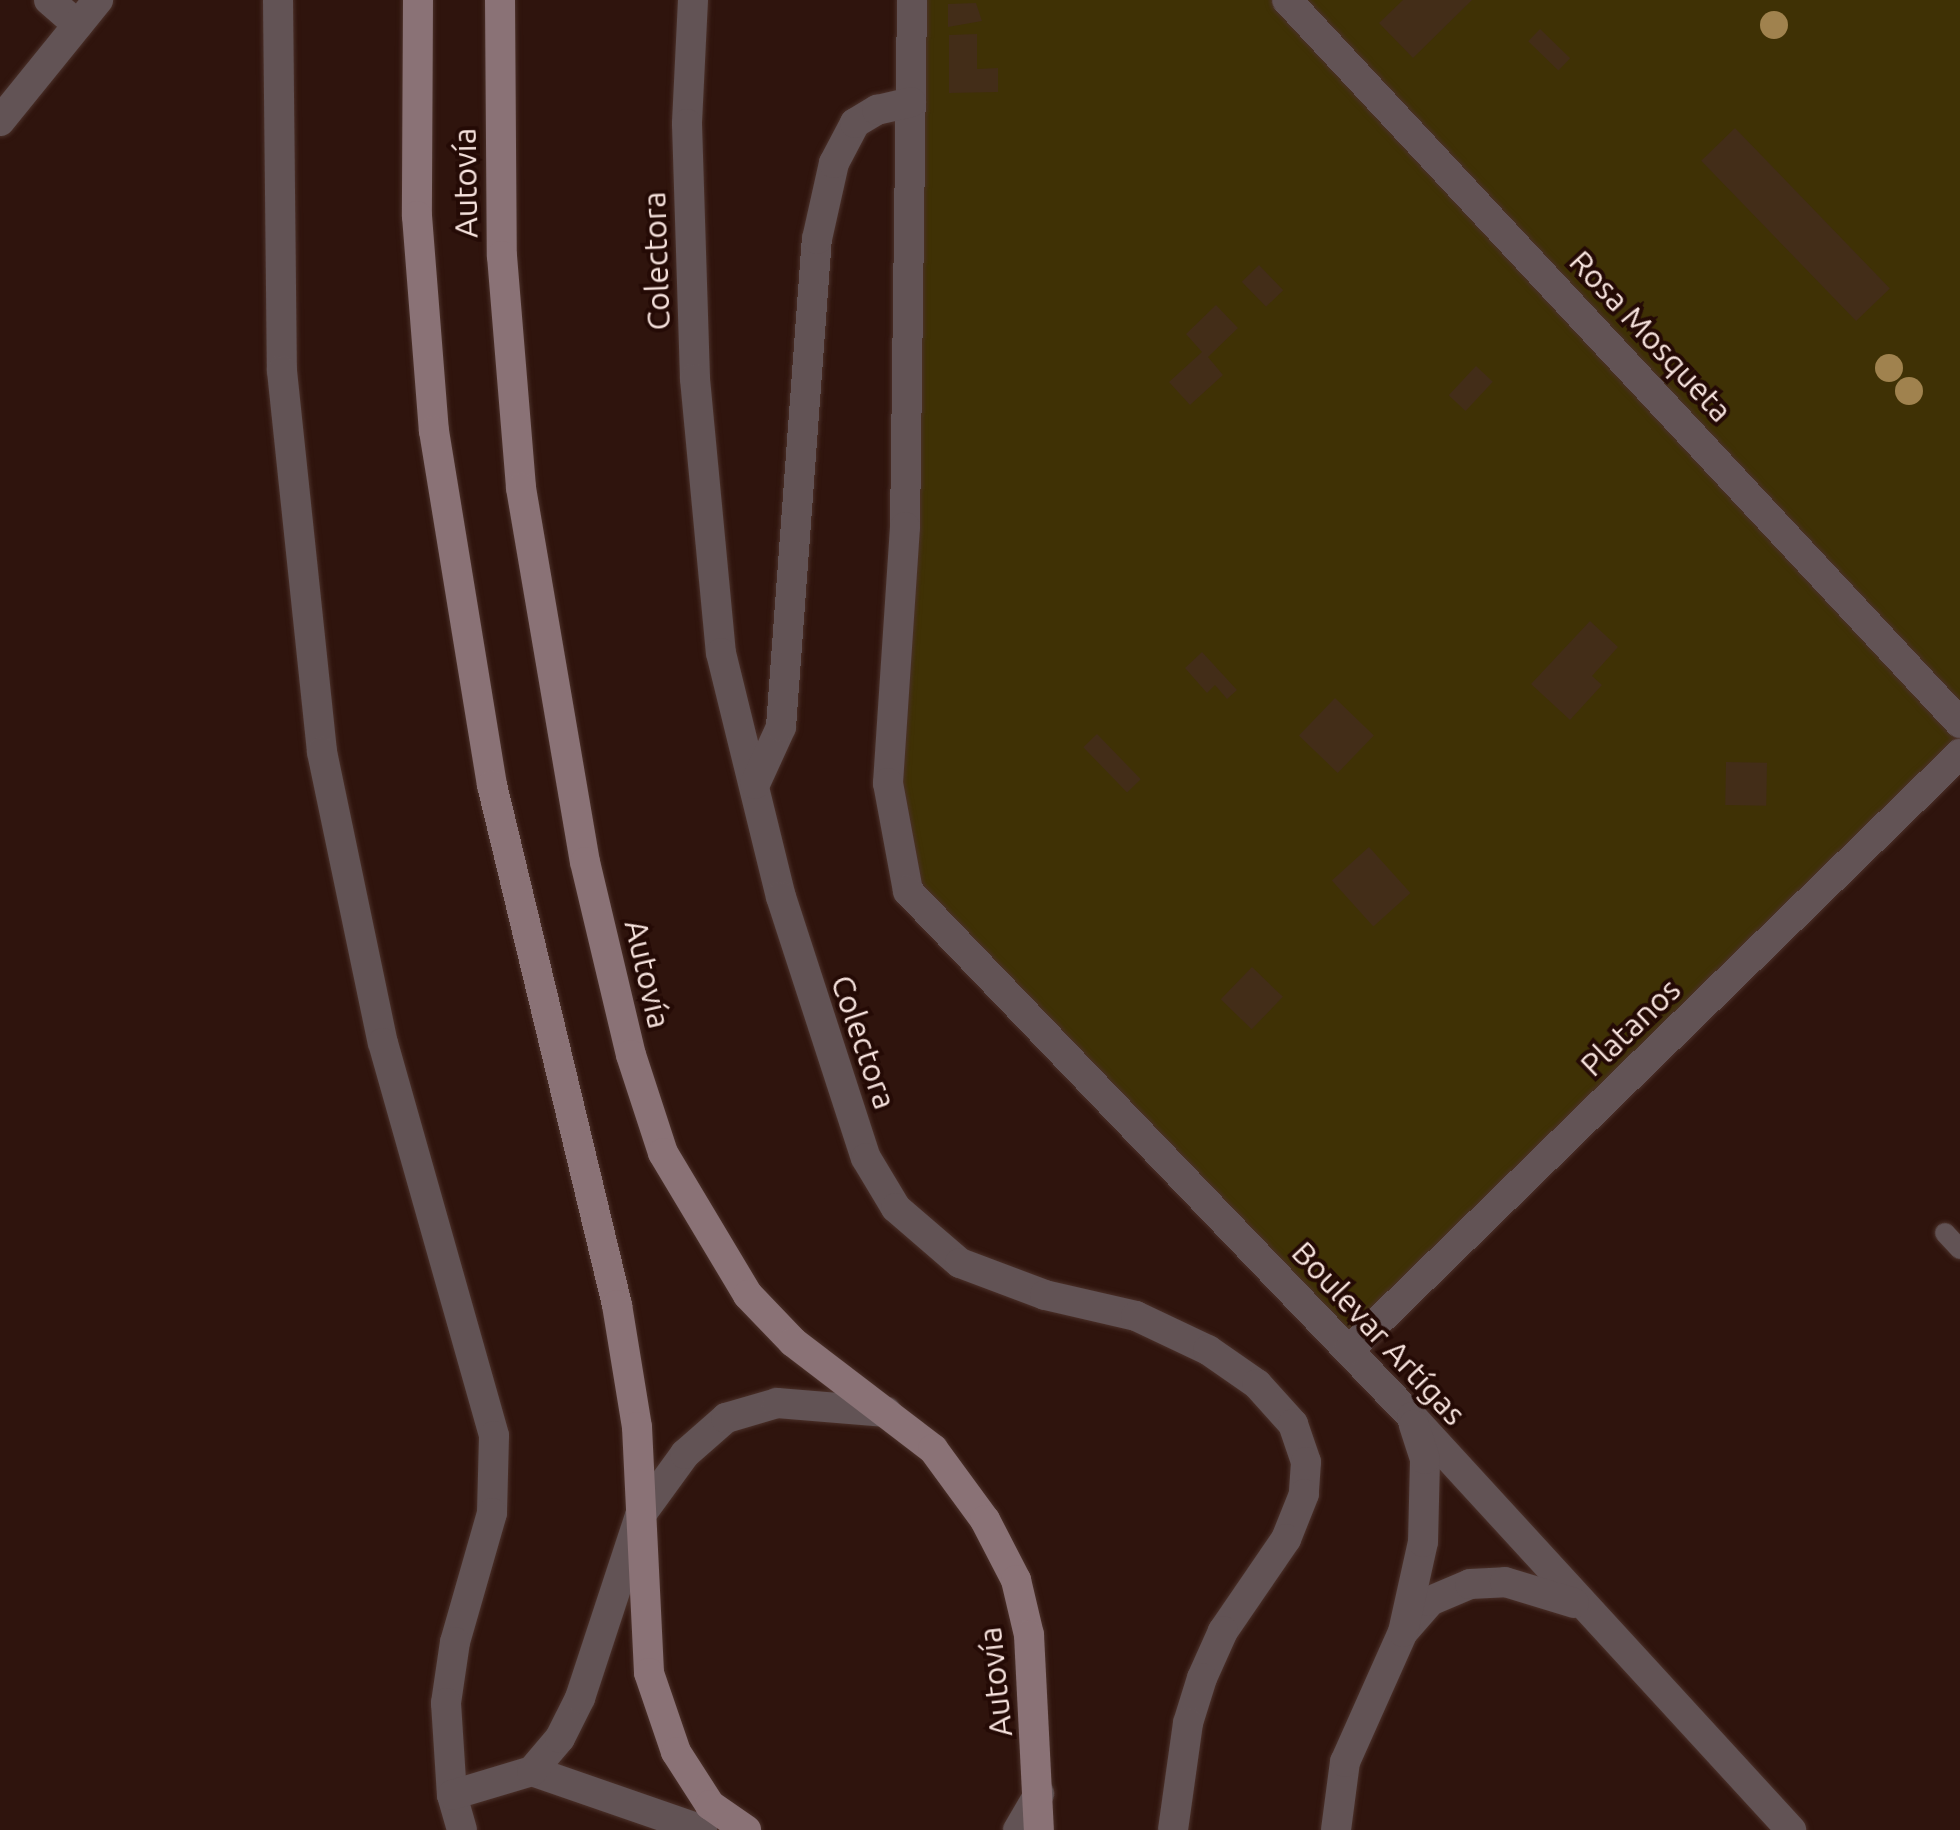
<!DOCTYPE html>
<meta charset="utf-8">
<style>
body{margin:0}
#map{position:relative;width:1960px;height:1830px;overflow:hidden;background:#2f140d;font-family:Ubuntu,sans-serif}
div>[style]{position:absolute}
.green>*{inset:0;background:#3f3105}
.building>*{inset:0;background:#432d18;transform-origin:0 0}
.roads{filter:drop-shadow(0 0 2px #4b312a) drop-shadow(0 0 2px #4b312a)}
.lane>*{height:20px;margin:-10px;padding:0 10px;transform-origin:10px;border-radius:10px;background:#625355}
.street>*{height:30px;margin:-15px;padding:0 15px;transform-origin:15px;border-radius:15px;background:#625355}
.secondary>*{height:30px;margin:-15px;padding:0 15px;transform-origin:15px;border-radius:15px;background:#8a7276}
.trees>*{width:28px;height:28px;margin:-14px;border-radius:50%;background:#a0824e}
span{translate:-50% -50%;white-space:nowrap;text-align:center;line-height:1.15;-webkit-text-stroke:8px #240a05;paint-order:stroke}
.street-label{font-size:32px;color:#f6e2dd}
</style>
<div id="map">
<div class="green">
<i style="clip-path:polygon(912px 0,1960px 0,1960px 754px,1349px 1350px,899px 865px)"></i>
</div>
<div class="building">
<i style="clip-path:polygon(1403px 0,1472px 0,1413px 58px,1379px 23px)"></i>
<i style="clip-path:polygon(976px 3px,982px 21px,948px 27px,948px 4px)"></i>
<i style="left:1540px;top:29px;width:42px;height:17px;rotate:44deg"></i>
<i style="clip-path:polygon(977px 34px,977px 69px,998px 68px,998px 92px,949px 93px,949px 35px)"></i>
<i style="left:1735px;top:128px;width:223px;height:47px;rotate:46deg"></i>
<i style="left:1259px;top:265px;width:35px;height:24px;rotate:46deg"></i>
<i style="clip-path:polygon(1216px 305px,1238px 328px,1208px 357px,1223px 375px,1190px 405px,1169px 382px,1202px 352px,1186px 334px)"></i>
<i style="left:1476px;top:366px;width:23px;height:40px;rotate:43deg"></i>
<i style="clip-path:polygon(1590px 621px,1618px 647px,1592px 676px,1602px 685px,1570px 720px,1531px 684px)"></i>
<i style="clip-path:polygon(1202px 652px,1237px 690px,1227px 699px,1215px 685px,1207px 693px,1185px 668px)"></i>
<i style="left:1335px;top:698px;width:54px;height:52px;rotate:44deg"></i>
<i style="left:1097px;top:734px;width:63px;height:19px;rotate:46deg"></i>
<i style="left:1726px;top:762px;width:41px;height:43px;rotate:1deg"></i>
<i style="left:1369px;top:847px;width:62px;height:50px;rotate:48deg"></i>
<i style="left:1252px;top:967px;width:43px;height:45px;rotate:44deg"></i>
</div>
<div class="roads">
<div class="lane">
<i style="left:1945px;top:1233px;width:22px;rotate:47deg"></i>
</div>
<div class="street">
<i style="left:49px;top:0;width:38px;rotate:41deg"></i>
<i style="left:278px;top:0;width:371px;rotate:89.4deg"></i>
<i style="left:282px;top:371px;width:383px;rotate:84deg"></i>
<i style="left:322px;top:752px;width:297px;rotate:78.2deg"></i>
<i style="left:383px;top:1043px;width:408px;rotate:74.2deg"></i>
<i style="left:494px;top:1436px;width:77px;rotate:91.5deg"></i>
<i style="left:492px;top:1513px;width:134px;rotate:106deg"></i>
<i style="left:455px;top:1642px;width:62px;rotate:98.4deg"></i>
<i style="left:446px;top:1703px;width:92px;rotate:86.3deg"></i>
<i style="left:452px;top:1795px;width:36px;rotate:74deg"></i>
<i style="left:693px;top:0;width:124px;rotate:92.8deg"></i>
<i style="left:687px;top:124px;width:255px;rotate:88.2deg"></i>
<i style="left:695px;top:379px;width:275px;rotate:84.6deg"></i>
<i style="left:721px;top:653px;width:251px;rotate:76.2deg"></i>
<i style="left:781px;top:897px;width:274px;rotate:72deg"></i>
<i style="left:866px;top:1158px;width:58px;rotate:59deg"></i>
<i style="left:896px;top:1208px;width:84px;rotate:40.7deg"></i>
<i style="left:960px;top:1263px;width:91px;rotate:20.6deg"></i>
<i style="left:1045px;top:1295px;width:93px;rotate:13deg"></i>
<i style="left:1136px;top:1316px;width:80px;rotate:25.3deg"></i>
<i style="left:1208px;top:1350px;width:60px;rotate:34.8deg"></i>
<i style="left:1257px;top:1384px;width:54px;rotate:48deg"></i>
<i style="left:1293px;top:1424px;width:40px;rotate:71.1deg"></i>
<i style="left:1306px;top:1462px;width:32px;rotate:94deg"></i>
<i style="left:1304px;top:1494px;width:48px;rotate:111.8deg"></i>
<i style="left:1286px;top:1539px;width:112px;rotate:124.4deg"></i>
<i style="left:1223px;top:1631px;width:51px;rotate:114.1deg"></i>
<i style="left:1202px;top:1678px;width:47px;rotate:107.3deg"></i>
<i style="left:1188px;top:1723px;width:108px;rotate:98deg"></i>
<i style="left:912px;top:0;width:527px;rotate:90.76deg"></i>
<i style="left:905px;top:527px;width:257px;rotate:93.8deg"></i>
<i style="left:888px;top:783px;width:110px;rotate:79.5deg"></i>
<i style="left:908px;top:891px;width:728px;rotate:46.22deg"></i>
<i style="left:1412px;top:1417px;width:561px;rotate:47.46deg"></i>
<i style="left:1287px;top:0;width:988px;rotate:47.05deg"></i>
<i style="left:0;top:121px;width:156px;rotate:-51deg"></i>
<i style="left:755px;top:784px;width:63px;rotate:-65.5deg"></i>
<i style="left:781px;top:727px;width:489px;rotate:-85.8deg"></i>
<i style="left:817px;top:239px;width:78px;rotate:-77.4deg"></i>
<i style="left:834px;top:163px;width:45px;rotate:-62.3deg"></i>
<i style="left:855px;top:123px;width:26px;rotate:-31deg"></i>
<i style="left:877px;top:110px;width:35px;rotate:-13deg"></i>
<i style="left:1349px;top:1350px;width:854px;rotate:-44.29deg"></i>
<i style="left:1405px;top:1630px;width:38px;rotate:-49deg"></i>
<i style="left:1430px;top:1601px;width:43px;rotate:-23deg"></i>
<i style="left:1470px;top:1584px;width:35px;rotate:-3deg"></i>
<i style="left:1505px;top:1582px;width:72px;rotate:16.9deg"></i>
<i style="left:532px;top:1771px;width:180px;rotate:19.1deg"></i>
<i style="left:452px;top:1795px;width:84px;rotate:-16.7deg"></i>
<i style="left:532px;top:1771px;width:43px;rotate:-49.7deg"></i>
<i style="left:560px;top:1738px;width:45px;rotate:-63.4deg"></i>
<i style="left:580px;top:1698px;width:192px;rotate:-71.8deg"></i>
<i style="left:640px;top:1516px;width:77px;rotate:-54deg"></i>
<i style="left:685px;top:1454px;width:55px;rotate:-41.3deg"></i>
<i style="left:726px;top:1418px;width:53px;rotate:-16.4deg"></i>
<i style="left:777px;top:1403px;width:110px;rotate:4.7deg"></i>
<i style="left:1018px;top:1830px;width:42px;rotate:-59.7deg"></i>
<i style="left:1336px;top:1830px;width:69px;rotate:-82.5deg"></i>
<i style="left:1345px;top:1762px;width:142px;rotate:-66deg"></i>
<i style="left:1403px;top:1632px;width:92px;rotate:-77.5deg"></i>
<i style="left:1423px;top:1542px;width:83px;rotate:-88.6deg"></i>
<i style="left:1425px;top:1459px;width:36px;rotate:-108deg"></i>
</div>
<div class="secondary">
<i style="left:418px;top:0;width:216px;rotate:90.3deg"></i>
<i style="left:417px;top:216px;width:216px;rotate:85.5deg"></i>
<i style="left:434px;top:431px;width:359px;rotate:80.7deg"></i>
<i style="left:492px;top:785px;width:535px;rotate:76.48deg"></i>
<i style="left:617px;top:1305px;width:124px;rotate:80.7deg"></i>
<i style="left:637px;top:1427px;width:246px;rotate:87.2deg"></i>
<i style="left:649px;top:1673px;width:83px;rotate:71.1deg"></i>
<i style="left:676px;top:1752px;width:63px;rotate:57.3deg"></i>
<i style="left:710px;top:1805px;width:44px;rotate:34.8deg"></i>
<i style="left:500px;top:0;width:256px;rotate:89.6deg"></i>
<i style="left:502px;top:256px;width:233px;rotate:85.3deg"></i>
<i style="left:521px;top:488px;width:379px;rotate:80.3deg"></i>
<i style="left:585px;top:862px;width:198px;rotate:76.6deg"></i>
<i style="left:631px;top:1055px;width:103px;rotate:71.9deg"></i>
<i style="left:663px;top:1153px;width:165px;rotate:59.1deg"></i>
<i style="left:748px;top:1295px;width:65px;rotate:46.2deg"></i>
<i style="left:793px;top:1342px;width:176px;rotate:37.4deg"></i>
<i style="left:933px;top:1449px;width:88px;rotate:53.8deg"></i>
<i style="left:985px;top:1520px;width:68px;rotate:62.7deg"></i>
<i style="left:1016px;top:1580px;width:57px;rotate:76.7deg"></i>
<i style="left:1029px;top:1635px;width:195px;rotate:87.1deg"></i>
</div>
</div>
<div class="trees">
<i style="left:1774px;top:25px"></i>
<i style="left:1889px;top:368px"></i>
<i style="left:1909px;top:391px"></i>
</div>
<div class="street-label">
<span style="left:465px;top:183px;rotate:-91deg">Autovía</span>
<span style="left:656px;top:261px;rotate:-92deg">Colectora</span>
<span style="left:1651px;top:336px;rotate:47deg">Rosa Mosqueta</span>
<span style="left:648px;top:974px;rotate:77deg">Autovía</span>
<span style="left:1630px;top:1027px;rotate:-44deg">Platanos</span>
<span style="left:864px;top:1042px;rotate:71deg">Colectora</span>
<span style="left:1379px;top:1333px;rotate:47deg">Boulevar Artígas</span>
<span style="left:995px;top:1682px;rotate:-96deg">Autovía</span>
</div>
</div>
